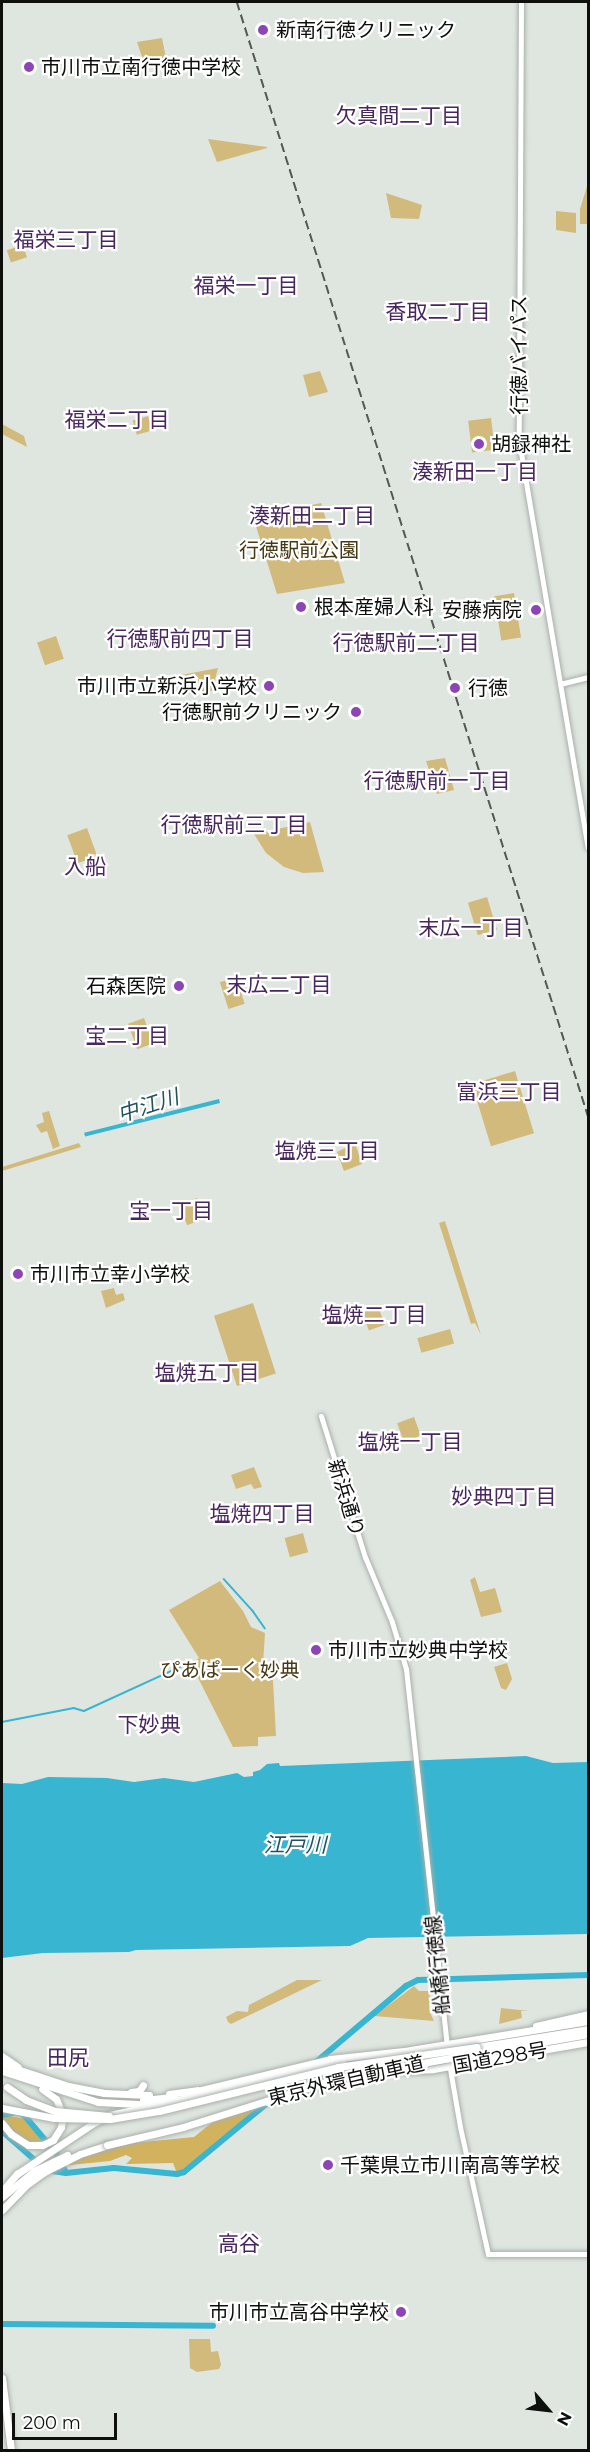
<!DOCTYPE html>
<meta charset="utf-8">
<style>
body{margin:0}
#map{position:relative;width:590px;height:2452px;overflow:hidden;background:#dfe6e0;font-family:Montserrat,"Noto Sans JP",sans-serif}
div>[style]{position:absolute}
.green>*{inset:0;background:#d2ba7d;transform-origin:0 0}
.forest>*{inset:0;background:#d2b25c}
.water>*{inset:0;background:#38b5d0;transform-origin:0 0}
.stream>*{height:1.5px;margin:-0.75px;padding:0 0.75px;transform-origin:0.75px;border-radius:0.75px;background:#38b5d0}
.river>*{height:6px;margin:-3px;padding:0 3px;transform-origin:3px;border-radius:3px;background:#38b5d0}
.roads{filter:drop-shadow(0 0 2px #a9b0aa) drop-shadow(0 0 2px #a9b0aa)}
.secondary>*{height:5px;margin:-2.5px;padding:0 2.5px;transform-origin:2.5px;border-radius:2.5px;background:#fff}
.primary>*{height:5px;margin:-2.5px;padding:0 2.5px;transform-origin:2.5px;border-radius:2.5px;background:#fff}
.highway>*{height:7px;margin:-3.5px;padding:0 3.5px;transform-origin:3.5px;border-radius:3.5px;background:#fff}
.rail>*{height:1.5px;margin-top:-0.75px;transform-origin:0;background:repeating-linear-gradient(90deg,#545855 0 9px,transparent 0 13.5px)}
.bridges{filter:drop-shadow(0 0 2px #a9b0aa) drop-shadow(0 0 2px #a9b0aa)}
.highway-bridge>*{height:7px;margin:-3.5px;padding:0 3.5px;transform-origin:3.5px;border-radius:3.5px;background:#fff}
.dots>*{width:16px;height:16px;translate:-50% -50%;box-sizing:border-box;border:3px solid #fff;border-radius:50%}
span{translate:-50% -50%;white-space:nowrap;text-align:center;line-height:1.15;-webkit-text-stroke:4.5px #fff;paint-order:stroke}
.poi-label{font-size:20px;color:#0e100e}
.left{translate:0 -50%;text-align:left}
.right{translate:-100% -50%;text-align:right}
.street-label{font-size:20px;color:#0e100e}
.park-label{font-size:20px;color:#463913}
.neighbourhood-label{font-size:21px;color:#48265e}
.water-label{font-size:21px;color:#21535f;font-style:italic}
.frame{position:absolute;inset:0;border:3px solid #0e100e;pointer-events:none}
.north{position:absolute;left:518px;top:2380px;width:60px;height:60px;-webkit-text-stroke:4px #fff;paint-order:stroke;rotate:118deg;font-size:16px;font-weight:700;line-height:24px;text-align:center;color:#0e100e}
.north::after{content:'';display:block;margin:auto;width:21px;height:27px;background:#0e100e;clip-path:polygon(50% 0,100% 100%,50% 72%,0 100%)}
.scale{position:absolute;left:12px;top:2413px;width:105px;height:27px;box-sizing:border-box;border:3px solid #0e100e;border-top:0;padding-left:8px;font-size:18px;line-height:21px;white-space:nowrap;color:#0e100e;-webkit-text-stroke:4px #fff;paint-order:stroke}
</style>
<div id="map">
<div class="green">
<i style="clip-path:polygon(162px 38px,166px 58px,143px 60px,137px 42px)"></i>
<i style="clip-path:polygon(208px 139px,267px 147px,267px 148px,217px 162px)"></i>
<i style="clip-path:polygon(588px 183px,588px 224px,580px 224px,580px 209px)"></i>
<i style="clip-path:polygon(386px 193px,422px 205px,419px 219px,391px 218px)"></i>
<i style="clip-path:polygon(556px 211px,576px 213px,576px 233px,556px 230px)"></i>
<i style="left:23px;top:245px;width:13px;height:17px;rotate:72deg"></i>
<i style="clip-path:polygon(320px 371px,328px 392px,309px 397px,303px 375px)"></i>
<i style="left:148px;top:416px;width:15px;height:16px;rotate:74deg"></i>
<i style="left:491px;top:418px;width:32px;height:23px;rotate:83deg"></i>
<i style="clip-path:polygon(2px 424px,24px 436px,27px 447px,2px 434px)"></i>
<i style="clip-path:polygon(321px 503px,345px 583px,277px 594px,254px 520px,255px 517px)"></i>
<i style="left:514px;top:593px;width:45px;height:20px;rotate:81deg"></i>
<i style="left:56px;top:636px;width:24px;height:20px;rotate:71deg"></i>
<i style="clip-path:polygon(218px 668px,212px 691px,185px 694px,181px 675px)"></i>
<i style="clip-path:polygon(445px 758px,454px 790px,437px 794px,426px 761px)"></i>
<i style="clip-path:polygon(310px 822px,324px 872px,303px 873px,284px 867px,266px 853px,254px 834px)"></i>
<i style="left:87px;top:828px;width:30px;height:21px;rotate:70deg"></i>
<i style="left:487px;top:897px;width:34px;height:20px;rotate:73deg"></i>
<i style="left:236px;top:977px;width:28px;height:17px;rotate:72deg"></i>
<i style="left:144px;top:1018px;width:27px;height:17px;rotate:70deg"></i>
<i style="left:515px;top:1071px;width:65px;height:45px;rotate:73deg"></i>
<i style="clip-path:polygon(49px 1111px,60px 1146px,53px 1149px,47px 1131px,41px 1133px,36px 1125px,44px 1122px,42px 1113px)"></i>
<i style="clip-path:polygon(79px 1143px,81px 1147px,2px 1171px,2px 1167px)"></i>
<i style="clip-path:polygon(355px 1143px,362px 1164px,344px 1171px,337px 1152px)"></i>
<i style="left:197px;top:1198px;width:22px;height:19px;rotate:69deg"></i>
<i style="clip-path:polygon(445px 1221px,481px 1335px,475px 1323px,471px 1324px,439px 1223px)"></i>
<i style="clip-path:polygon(114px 1288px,116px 1295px,123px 1293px,125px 1300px,106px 1308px,101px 1291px)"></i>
<i style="left:253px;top:1303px;width:74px;height:41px;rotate:72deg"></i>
<i style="left:378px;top:1306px;width:20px;height:17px;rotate:70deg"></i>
<i style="left:450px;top:1329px;width:15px;height:34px;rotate:74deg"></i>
<i style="left:414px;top:1417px;width:20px;height:18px;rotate:70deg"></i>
<i style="clip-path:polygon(254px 1467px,262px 1487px,254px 1489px,251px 1484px,236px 1489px,231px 1475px)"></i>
<i style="left:303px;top:1533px;width:20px;height:19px;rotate:75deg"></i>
<i style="clip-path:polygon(475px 1577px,480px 1592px,495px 1588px,502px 1612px,481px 1617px,470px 1580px)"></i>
<i style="clip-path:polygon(220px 1581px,243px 1611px,251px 1627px,265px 1633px,262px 1680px,273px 1680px,276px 1736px,258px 1737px,258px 1746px,233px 1747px,191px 1664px,199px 1658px,169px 1610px)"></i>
<i style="clip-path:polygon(507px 1663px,512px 1679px,506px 1690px,501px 1688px,494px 1667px)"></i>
<i style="clip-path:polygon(297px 1980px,322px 1980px,231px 2024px,228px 2022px,226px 2017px,237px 2011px,248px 2012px,249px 2005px)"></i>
<i style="clip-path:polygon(414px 1986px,419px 1991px,430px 1991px,429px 2010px,434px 2021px,374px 2016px)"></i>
<i style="clip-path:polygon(501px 2008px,529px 2011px,521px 2011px,522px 2018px,499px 2024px)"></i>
<i style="clip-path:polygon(189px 2339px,210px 2339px,211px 2352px,218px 2351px,221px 2365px,219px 2369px,197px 2372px,190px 2368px)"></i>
</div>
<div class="forest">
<i style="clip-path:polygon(260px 2105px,230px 2134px,179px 2172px,176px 2171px,173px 2163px,126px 2164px,132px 2158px,126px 2155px,110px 2161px,70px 2165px,64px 2162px,70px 2159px,72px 2162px,79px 2159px,78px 2157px,113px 2145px,194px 2137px,220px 2116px)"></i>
<i style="clip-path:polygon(10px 2116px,26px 2119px,45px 2141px,30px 2142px,14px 2133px,2px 2118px)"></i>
</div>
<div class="water">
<i style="left:219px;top:1099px;width:4px;height:139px;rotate:76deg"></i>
<i style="clip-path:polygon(526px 1756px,553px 1763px,588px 1762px,588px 1934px,368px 1938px,350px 1946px,136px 1950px,129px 1952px,43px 1953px,2px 1958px,2px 1783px,22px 1784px,48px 1777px,107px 1778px,134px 1782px,164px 1778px,194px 1782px,237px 1773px,244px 1777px,253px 1776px,253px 1772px,260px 1770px,267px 1764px,279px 1763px,280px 1766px)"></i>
</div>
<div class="stream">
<i style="left:224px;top:1579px;width:43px;rotate:47.8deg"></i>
<i style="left:253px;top:1611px;width:21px;rotate:55deg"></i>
<i style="left:2px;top:1722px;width:73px;rotate:-11deg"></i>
<i style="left:74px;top:1708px;width:10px;rotate:17deg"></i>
<i style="left:84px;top:1711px;width:118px;rotate:-24.6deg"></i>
</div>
<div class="river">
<i style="left:316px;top:2062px;width:118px;rotate:-40.2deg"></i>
<i style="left:406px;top:1986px;width:13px;rotate:-27deg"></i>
<i style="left:418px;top:1980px;width:170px;rotate:-1.7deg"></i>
<i style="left:2px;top:2115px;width:15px;rotate:-11deg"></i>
<i style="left:17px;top:2112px;width:8px;rotate:23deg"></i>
<i style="left:24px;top:2115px;width:50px;rotate:49.9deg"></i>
<i style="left:56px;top:2153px;width:22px;rotate:63deg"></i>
<i style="left:2px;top:2131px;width:48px;rotate:41.6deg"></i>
<i style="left:46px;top:2170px;width:20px;rotate:9deg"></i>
<i style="left:66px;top:2173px;width:48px;rotate:-5.9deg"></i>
<i style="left:114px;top:2168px;width:63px;rotate:5.4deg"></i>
<i style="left:177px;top:2174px;width:7px;rotate:-16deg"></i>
<i style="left:184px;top:2172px;width:149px;rotate:-39.6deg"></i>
<i style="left:2px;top:2324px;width:211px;rotate:0.5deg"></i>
</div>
<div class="roads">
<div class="secondary">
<i style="left:321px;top:1416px;width:148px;rotate:72.7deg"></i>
<i style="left:365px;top:1557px;width:70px;rotate:67.4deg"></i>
<i style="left:392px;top:1622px;width:49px;rotate:73.4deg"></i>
<i style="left:406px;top:1669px;width:381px;rotate:83.8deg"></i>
<i style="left:449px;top:2063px;width:65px;rotate:80.2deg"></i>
<i style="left:460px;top:2127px;width:130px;rotate:77.6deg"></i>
<i style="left:488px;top:2254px;width:100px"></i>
</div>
<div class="primary">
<i style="left:521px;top:2px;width:439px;rotate:90.3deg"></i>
<i style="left:519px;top:441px;width:412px;rotate:80.4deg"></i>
<i style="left:560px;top:684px;width:29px;rotate:-14deg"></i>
</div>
<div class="highway">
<i style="left:536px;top:2026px;width:53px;rotate:-13deg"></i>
<i style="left:477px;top:2047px;width:112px;rotate:-9.2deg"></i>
<i style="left:478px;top:2053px;width:112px;rotate:-9.8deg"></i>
<i style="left:2px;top:2056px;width:19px;rotate:35deg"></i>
<i style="left:2px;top:2064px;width:70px;rotate:18.4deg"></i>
<i style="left:68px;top:2086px;width:37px;rotate:11deg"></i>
<i style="left:104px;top:2093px;width:45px;rotate:2.5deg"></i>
<i style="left:366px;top:2064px;width:42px;rotate:8.1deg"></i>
<i style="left:408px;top:2070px;width:25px;rotate:-2deg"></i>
<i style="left:433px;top:2069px;width:157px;rotate:-9.9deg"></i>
<i style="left:2px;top:2071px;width:101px;rotate:17.9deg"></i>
<i style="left:98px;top:2102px;width:59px;rotate:2.9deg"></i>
<i style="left:157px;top:2105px;width:147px;rotate:-13.4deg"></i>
<i style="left:300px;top:2071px;width:44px;rotate:-9.2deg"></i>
<i style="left:131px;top:2092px;width:8px;rotate:-7deg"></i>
<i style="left:139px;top:2091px;width:7px;rotate:-56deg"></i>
<i style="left:193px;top:2092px;width:141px;rotate:-13.5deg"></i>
<i style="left:330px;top:2059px;width:81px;rotate:-6.3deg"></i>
<i style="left:411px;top:2050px;width:179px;rotate:-9.3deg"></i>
<i style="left:169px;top:2094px;width:28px;rotate:-8deg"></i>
<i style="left:143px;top:2100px;width:30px;rotate:-6deg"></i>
<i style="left:2px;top:2123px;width:14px;rotate:51deg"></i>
<i style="left:11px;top:2134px;width:20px;rotate:33deg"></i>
<i style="left:28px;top:2145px;width:14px"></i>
<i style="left:42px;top:2145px;width:12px;rotate:-24deg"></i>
<i style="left:53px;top:2140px;width:15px;rotate:-58deg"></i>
<i style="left:61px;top:2127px;width:11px;rotate:-80deg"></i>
<i style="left:63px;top:2116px;width:18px;rotate:-112deg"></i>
<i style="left:56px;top:2099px;width:17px;rotate:-144deg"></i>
<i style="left:2px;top:2191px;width:23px;rotate:-49deg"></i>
<i style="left:17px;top:2174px;width:90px;rotate:-33.7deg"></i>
<i style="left:92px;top:2124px;width:19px;rotate:-28deg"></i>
<i style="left:109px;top:2115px;width:39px;rotate:-12deg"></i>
<i style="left:2px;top:2197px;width:41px;rotate:-39.1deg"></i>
<i style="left:34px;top:2171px;width:37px;rotate:-26deg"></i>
<i style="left:2px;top:2210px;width:33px;rotate:-46deg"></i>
<i style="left:25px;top:2186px;width:24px;rotate:-36deg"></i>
<i style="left:44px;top:2172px;width:40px;rotate:-26.6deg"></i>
<i style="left:80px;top:2154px;width:28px;rotate:-18deg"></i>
<i style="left:2px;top:2378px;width:73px;rotate:82.9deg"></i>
</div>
</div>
<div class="rail">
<i style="left:237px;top:2px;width:1168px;rotate:72.51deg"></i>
</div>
<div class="bridges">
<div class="highway-bridge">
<i style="left:7px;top:2087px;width:23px;rotate:34deg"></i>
<i style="left:26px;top:2100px;width:31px;rotate:21deg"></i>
<i style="left:55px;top:2111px;width:54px;rotate:5.3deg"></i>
<i style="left:2px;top:2108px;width:53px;rotate:10.9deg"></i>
<i style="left:54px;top:2118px;width:56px;rotate:1deg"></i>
<i style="left:110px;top:2119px;width:50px;rotate:-9.3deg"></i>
<i style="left:159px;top:2111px;width:184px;rotate:-13.8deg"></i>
<i style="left:338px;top:2067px;width:140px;rotate:-8.2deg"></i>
<i style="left:107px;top:2145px;width:78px;rotate:-13.3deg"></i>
<i style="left:183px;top:2127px;width:164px;rotate:-17.4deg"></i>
<i style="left:339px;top:2078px;width:141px;rotate:-10.2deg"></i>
</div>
</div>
<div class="dots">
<i style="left:263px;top:30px;background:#8c44b7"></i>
<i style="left:29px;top:67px;background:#8c44b7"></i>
<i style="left:479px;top:444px;background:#8c44b7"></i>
<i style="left:301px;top:607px;background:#8c44b7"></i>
<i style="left:536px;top:610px;background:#8c44b7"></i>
<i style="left:269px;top:686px;background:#8c44b7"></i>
<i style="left:455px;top:688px;background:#8c44b7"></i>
<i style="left:356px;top:712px;background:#8c44b7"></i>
<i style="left:179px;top:986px;background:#8c44b7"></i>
<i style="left:18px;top:1274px;background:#8c44b7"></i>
<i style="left:316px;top:1650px;background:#8c44b7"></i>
<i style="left:328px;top:2165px;background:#8c44b7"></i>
<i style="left:401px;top:2312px;background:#8c44b7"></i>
</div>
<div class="poi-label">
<span class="left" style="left:276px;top:30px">新南行徳クリニック</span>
<span class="left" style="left:41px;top:67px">市川市立南行徳中学校</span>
<span class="left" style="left:491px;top:444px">胡録神社</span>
<span class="left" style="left:314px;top:607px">根本産婦人科</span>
<span class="right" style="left:522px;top:610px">安藤病院</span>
<span class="right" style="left:257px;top:686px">市川市立新浜小学校</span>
<span class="left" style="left:468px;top:688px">行徳</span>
<span class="right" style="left:342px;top:712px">行徳駅前クリニック</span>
<span class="right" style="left:166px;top:986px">石森医院</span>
<span class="left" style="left:30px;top:1274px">市川市立幸小学校</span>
<span class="left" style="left:328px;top:1650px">市川市立妙典中学校</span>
<span class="left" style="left:340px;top:2165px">千葉県立市川南高等学校</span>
<span class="right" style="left:389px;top:2312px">市川市立高谷中学校</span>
</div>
<div class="street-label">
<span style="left:519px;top:355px;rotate:-90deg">行徳バイパス</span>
<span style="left:346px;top:1498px;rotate:73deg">新浜通り</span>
<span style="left:438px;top:1965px;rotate:-96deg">船橋行徳線</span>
<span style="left:500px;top:2058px;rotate:-10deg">国道298号</span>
<span style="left:346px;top:2081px;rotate:-13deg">東京外環自動車道</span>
</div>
<div class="park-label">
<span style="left:299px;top:550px">行徳駅前公園</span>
<span style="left:230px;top:1670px">ぴあぱーく妙典</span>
</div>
<div class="neighbourhood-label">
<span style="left:399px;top:116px">欠真間二丁目</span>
<span style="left:66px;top:240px">福栄三丁目</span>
<span style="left:246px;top:286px">福栄一丁目</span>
<span style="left:438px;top:312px">香取二丁目</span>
<span style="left:117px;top:420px">福栄二丁目</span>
<span style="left:475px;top:472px">湊新田一丁目</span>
<span style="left:312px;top:516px">湊新田二丁目</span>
<span style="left:180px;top:639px">行徳駅前四丁目</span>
<span style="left:406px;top:643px">行徳駅前二丁目</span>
<span style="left:437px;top:781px">行徳駅前一丁目</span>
<span style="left:234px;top:825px">行徳駅前三丁目</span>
<span style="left:85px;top:867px">入船</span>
<span style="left:471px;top:928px">末広一丁目</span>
<span style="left:279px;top:985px">末広二丁目</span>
<span style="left:127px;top:1036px">宝二丁目</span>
<span style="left:509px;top:1092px">富浜三丁目</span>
<span style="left:327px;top:1151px">塩焼三丁目</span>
<span style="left:171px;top:1211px">宝一丁目</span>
<span style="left:374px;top:1315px">塩焼二丁目</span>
<span style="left:207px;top:1373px">塩焼五丁目</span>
<span style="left:410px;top:1442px">塩焼一丁目</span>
<span style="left:504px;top:1497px">妙典四丁目</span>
<span style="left:262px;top:1514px">塩焼四丁目</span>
<span style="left:149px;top:1725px">下妙典</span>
<span style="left:68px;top:2058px">田尻</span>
<span style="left:239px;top:2244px">高谷</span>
</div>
<div class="water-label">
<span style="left:148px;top:1106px;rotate:-18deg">中江川</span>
<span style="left:295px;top:1845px">江戸川</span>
</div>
<div class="frame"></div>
<div class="north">N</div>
<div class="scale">200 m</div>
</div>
